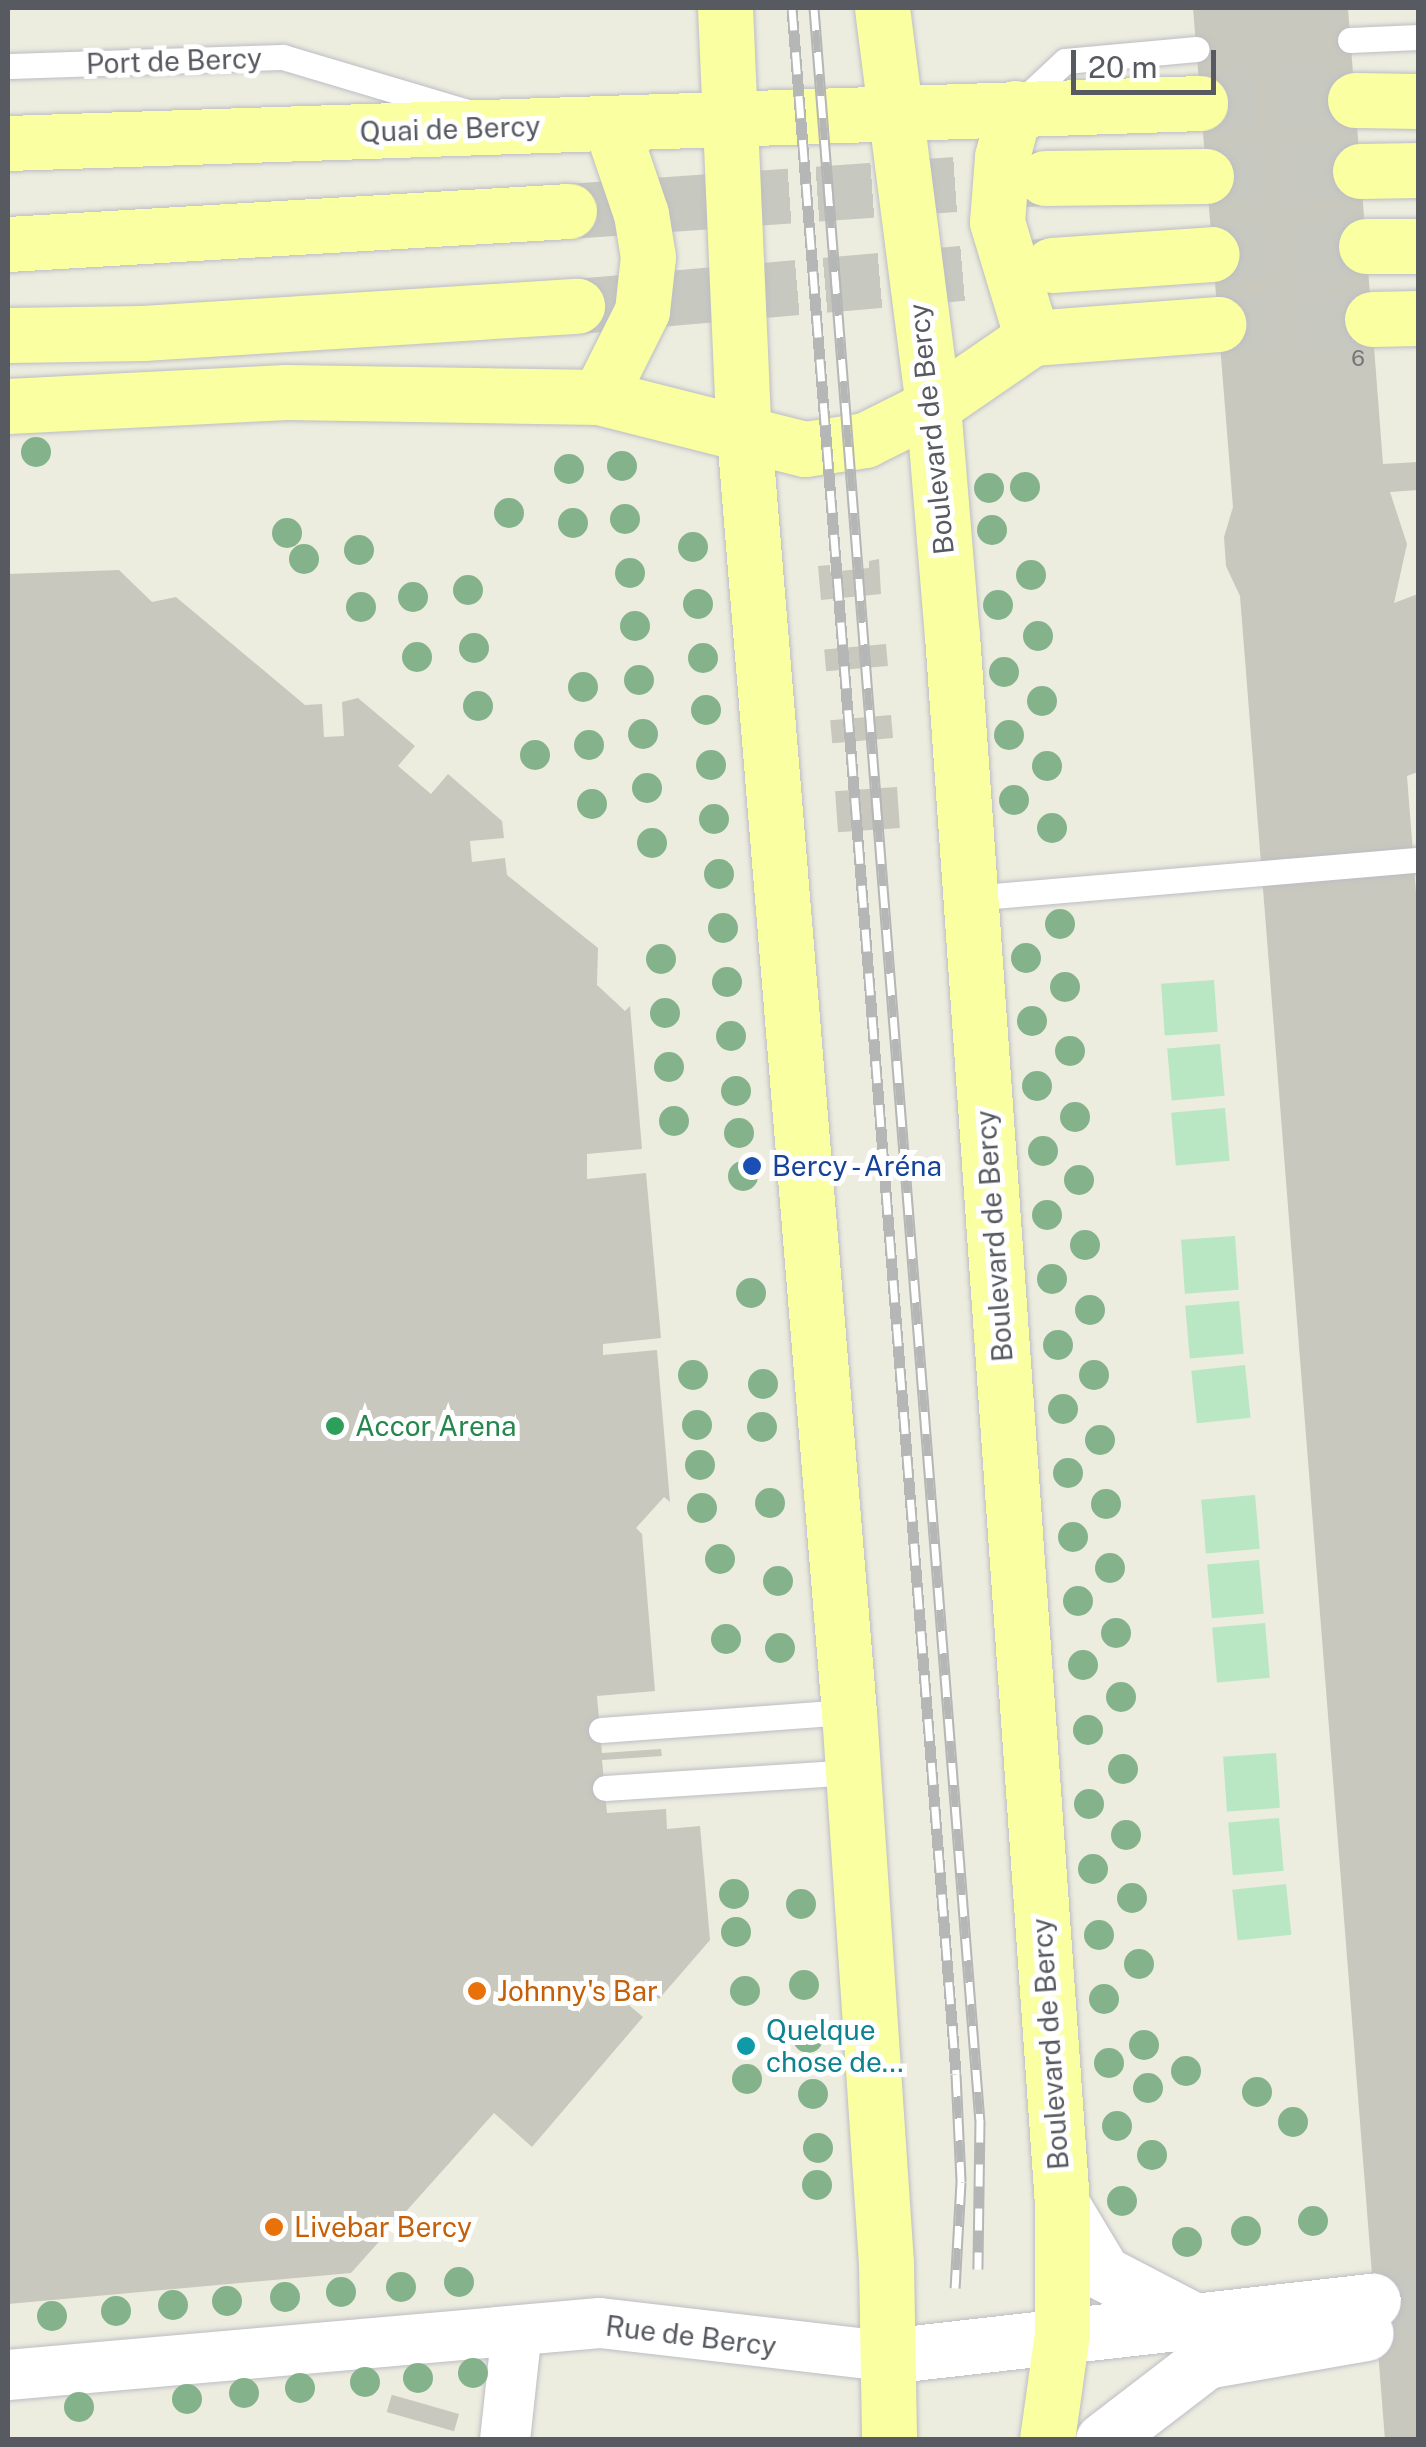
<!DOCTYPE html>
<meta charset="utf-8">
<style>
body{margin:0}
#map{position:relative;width:1426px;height:2447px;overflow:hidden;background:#ececdf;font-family:"Public Sans",sans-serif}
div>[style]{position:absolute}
.green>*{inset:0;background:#b9e6c3;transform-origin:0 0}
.building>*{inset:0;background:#c9c8be;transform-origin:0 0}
.secondary-tunnel>*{height:55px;margin-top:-27.5px;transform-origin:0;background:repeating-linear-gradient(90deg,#c7c8c0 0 55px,transparent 0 83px)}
.primary-tunnel>*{height:55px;margin-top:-27.5px;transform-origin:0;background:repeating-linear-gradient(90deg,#c7c8c0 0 55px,transparent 0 83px)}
.roads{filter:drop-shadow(0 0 2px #bcbdc4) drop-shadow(0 0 2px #bcbdc4)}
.lane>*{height:25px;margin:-12.5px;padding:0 12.5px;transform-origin:12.5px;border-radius:12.5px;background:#fff}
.street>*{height:50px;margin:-25px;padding:0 25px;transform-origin:25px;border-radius:25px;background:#fff}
.secondary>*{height:55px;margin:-27.5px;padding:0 27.5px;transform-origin:27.5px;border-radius:27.5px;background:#fff}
.primary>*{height:55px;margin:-27.5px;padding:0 27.5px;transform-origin:27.5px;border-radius:27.5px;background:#faffa1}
.rail>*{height:11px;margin-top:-5.5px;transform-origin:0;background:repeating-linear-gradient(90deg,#fff 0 22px,#b5b6b6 0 44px);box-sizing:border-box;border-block:2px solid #b5b6b6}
.trees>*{width:30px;height:30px;margin:-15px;border-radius:50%;background:#84b28a}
.dots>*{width:28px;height:28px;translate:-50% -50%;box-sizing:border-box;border:5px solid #fff;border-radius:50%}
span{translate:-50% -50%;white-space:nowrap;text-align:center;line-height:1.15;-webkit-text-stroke:10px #fff;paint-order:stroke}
.number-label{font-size:22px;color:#747678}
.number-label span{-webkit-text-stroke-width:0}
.street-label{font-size:28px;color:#585a61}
.transit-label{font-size:28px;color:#164399}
.left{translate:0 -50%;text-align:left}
.leisure-label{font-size:28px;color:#27864d}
.food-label{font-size:28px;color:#c56008}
.culture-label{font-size:28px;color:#0d838f}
.frame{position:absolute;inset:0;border:10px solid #585a61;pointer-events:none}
.scale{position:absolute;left:1071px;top:50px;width:145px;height:45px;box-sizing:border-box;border:5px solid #585a61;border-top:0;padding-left:12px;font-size:30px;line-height:35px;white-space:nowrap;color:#585a61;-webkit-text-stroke:8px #fff;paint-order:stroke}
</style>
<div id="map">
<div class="green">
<i style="left:1214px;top:980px;width:52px;height:53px;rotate:86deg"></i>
<i style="left:1220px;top:1044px;width:52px;height:53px;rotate:85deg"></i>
<i style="left:1225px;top:1108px;width:53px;height:54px;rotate:85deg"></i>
<i style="left:1235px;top:1236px;width:54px;height:54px;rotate:86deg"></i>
<i style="left:1239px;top:1301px;width:53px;height:54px;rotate:85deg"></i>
<i style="left:1245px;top:1365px;width:53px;height:54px;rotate:84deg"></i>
<i style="left:1255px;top:1495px;width:54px;height:54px;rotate:85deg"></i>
<i style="left:1259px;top:1560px;width:54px;height:52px;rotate:85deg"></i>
<i style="left:1265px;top:1623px;width:55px;height:53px;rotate:85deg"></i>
<i style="left:1276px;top:1753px;width:55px;height:53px;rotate:86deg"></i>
<i style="left:1279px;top:1818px;width:53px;height:51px;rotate:85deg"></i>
<i style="left:1286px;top:1884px;width:51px;height:54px;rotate:84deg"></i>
</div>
<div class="building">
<i style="clip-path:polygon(1193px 8px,1348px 8px,1383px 464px,1418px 462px,1418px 490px,1390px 492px,1407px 544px,1394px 603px,1418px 594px,1418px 772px,1407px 776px,1418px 918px,1418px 2440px,1385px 2440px,1240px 596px,1226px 566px,1224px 537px,1233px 507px)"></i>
<i style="clip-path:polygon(879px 559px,881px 594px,821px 600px,818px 566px,830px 565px,830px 572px,869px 568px,869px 561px)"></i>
<i style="clip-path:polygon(119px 570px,152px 602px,176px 597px,305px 705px,322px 704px,324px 737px,344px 736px,342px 702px,358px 698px,415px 746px,398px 766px,431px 794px,448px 774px,502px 821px,504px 838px,470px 841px,472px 862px,505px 858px,507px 875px,598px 948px,597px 985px,625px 1011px,630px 1006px,642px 1149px,587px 1154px,587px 1179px,646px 1173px,661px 1338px,603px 1344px,603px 1355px,657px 1350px,670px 1502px,664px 1497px,636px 1528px,642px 1534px,655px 1691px,597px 1696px,602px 1753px,661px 1749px,662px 1756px,602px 1760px,607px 1813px,666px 1809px,667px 1829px,700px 1826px,710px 1940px,659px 1999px,632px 1977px,616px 1994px,643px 2017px,532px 2147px,494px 2113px,351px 2273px,8px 2304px,8px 574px)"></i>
<i style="left:886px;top:644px;width:22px;height:62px;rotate:85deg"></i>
<i style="left:891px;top:715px;width:23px;height:61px;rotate:85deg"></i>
<i style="left:897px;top:787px;width:41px;height:62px;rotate:86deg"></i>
<i style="left:459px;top:2414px;width:18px;height:70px;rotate:106deg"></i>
</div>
<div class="secondary-tunnel">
<i style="left:1373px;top:2301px;width:45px;rotate:-5.1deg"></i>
</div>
<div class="primary-tunnel">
<i style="left:1200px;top:103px;width:155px;rotate:-1.1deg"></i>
<i style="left:1206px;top:176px;width:154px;rotate:-1.9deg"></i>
<i style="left:569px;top:211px;width:477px;rotate:-4deg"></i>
<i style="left:1212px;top:254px;width:154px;rotate:-3deg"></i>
<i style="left:577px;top:306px;width:477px;rotate:-4.9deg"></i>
<i style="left:1218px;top:324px;width:154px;rotate:-1.9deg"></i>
</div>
<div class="roads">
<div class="lane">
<i style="left:1350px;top:40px;width:68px;rotate:-2.5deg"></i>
<i style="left:8px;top:66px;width:275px;rotate:-1.9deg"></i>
<i style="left:283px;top:57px;width:193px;rotate:16.6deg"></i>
<i style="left:1019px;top:104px;width:63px;rotate:-43.1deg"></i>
<i style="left:1065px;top:61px;width:132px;rotate:-5.2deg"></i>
<i style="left:971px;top:898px;width:449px;rotate:-4.9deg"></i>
<i style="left:601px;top:1730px;width:249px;rotate:-4.2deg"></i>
<i style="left:605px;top:1788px;width:249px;rotate:-3.7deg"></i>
</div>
<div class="street">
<i style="left:8px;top:2375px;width:594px;rotate:-5.02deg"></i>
<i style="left:600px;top:2323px;width:289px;rotate:6.6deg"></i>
<i style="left:505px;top:2440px;width:93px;rotate:-83.8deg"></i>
</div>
<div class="secondary">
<i style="left:1062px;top:2205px;width:79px;rotate:58.9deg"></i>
<i style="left:1103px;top:2273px;width:97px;rotate:27.6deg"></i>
<i style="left:887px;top:2356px;width:489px;rotate:-6.5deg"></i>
<i style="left:1103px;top:2440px;width:130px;rotate:-37.5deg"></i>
<i style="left:1206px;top:2361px;width:162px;rotate:-9.9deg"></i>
</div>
<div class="primary">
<i style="left:725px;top:8px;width:427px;rotate:87.5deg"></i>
<i style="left:744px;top:435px;width:1281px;rotate:85.3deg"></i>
<i style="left:849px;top:1712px;width:552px;rotate:86.16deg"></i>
<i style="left:886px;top:2263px;width:177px;rotate:89deg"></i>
<i style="left:882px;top:8px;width:401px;rotate:82.7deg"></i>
<i style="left:933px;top:406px;width:230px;rotate:85.3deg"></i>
<i style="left:952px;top:635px;width:1574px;rotate:85.99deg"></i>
<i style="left:1062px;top:2205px;width:128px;rotate:90deg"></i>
<i style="left:1062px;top:2333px;width:108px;rotate:98deg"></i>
<i style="left:1355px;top:100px;width:63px;rotate:0.9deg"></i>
<i style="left:1015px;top:108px;width:51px;rotate:104.9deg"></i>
<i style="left:1002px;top:157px;width:65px;rotate:94.4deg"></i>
<i style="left:997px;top:222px;width:121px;rotate:73.2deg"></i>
<i style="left:8px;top:143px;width:1193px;rotate:-1.92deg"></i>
<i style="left:1360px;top:171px;width:58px;rotate:-1deg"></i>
<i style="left:1045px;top:178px;width:161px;rotate:-0.7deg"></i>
<i style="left:8px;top:244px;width:562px;rotate:-3.37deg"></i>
<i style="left:1366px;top:246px;width:52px"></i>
<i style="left:1052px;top:265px;width:160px;rotate:-3.9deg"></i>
<i style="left:1372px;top:319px;width:46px;rotate:-1.2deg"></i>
<i style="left:8px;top:335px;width:135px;rotate:-0.8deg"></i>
<i style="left:143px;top:333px;width:435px;rotate:-3.6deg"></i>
<i style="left:599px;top:397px;width:96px;rotate:-63.4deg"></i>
<i style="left:642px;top:311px;width:54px;rotate:-83.7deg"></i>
<i style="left:648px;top:257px;width:44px;rotate:-99.2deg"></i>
<i style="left:641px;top:214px;width:93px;rotate:-108.8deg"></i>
<i style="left:8px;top:406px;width:278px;rotate:-2.9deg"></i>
<i style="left:286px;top:392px;width:313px;rotate:0.9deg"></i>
<i style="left:599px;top:397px;width:212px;rotate:14.2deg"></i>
<i style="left:805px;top:449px;width:61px;rotate:-8.5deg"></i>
<i style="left:865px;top:440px;width:76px;rotate:-26.6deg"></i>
<i style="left:933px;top:406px;width:120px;rotate:-34.5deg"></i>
<i style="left:1032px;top:338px;width:187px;rotate:-4.3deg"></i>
</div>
</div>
<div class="rail">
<i style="left:792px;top:8px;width:2072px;rotate:85.46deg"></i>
<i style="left:956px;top:2074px;width:108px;rotate:87.3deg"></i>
<i style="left:961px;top:2182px;width:106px;rotate:93.2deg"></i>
<i style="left:814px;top:8px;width:2119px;rotate:85.51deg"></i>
<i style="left:980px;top:2120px;width:149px;rotate:90.8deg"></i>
</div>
<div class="trees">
<i style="left:36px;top:452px"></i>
<i style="left:622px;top:466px"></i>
<i style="left:569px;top:469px"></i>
<i style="left:1025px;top:487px"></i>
<i style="left:989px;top:488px"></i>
<i style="left:509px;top:513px"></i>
<i style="left:625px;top:519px"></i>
<i style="left:573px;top:523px"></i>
<i style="left:992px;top:530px"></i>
<i style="left:287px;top:533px"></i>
<i style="left:693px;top:547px"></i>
<i style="left:359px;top:550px"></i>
<i style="left:304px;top:559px"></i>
<i style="left:630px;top:573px"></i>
<i style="left:1031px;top:575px"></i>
<i style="left:468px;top:590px"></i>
<i style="left:413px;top:597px"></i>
<i style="left:698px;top:604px"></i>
<i style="left:998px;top:605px"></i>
<i style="left:361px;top:607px"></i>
<i style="left:635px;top:626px"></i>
<i style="left:1038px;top:636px"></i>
<i style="left:474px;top:648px"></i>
<i style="left:417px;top:657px"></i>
<i style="left:703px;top:658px"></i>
<i style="left:1004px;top:672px"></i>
<i style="left:639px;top:680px"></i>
<i style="left:583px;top:687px"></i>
<i style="left:1042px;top:701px"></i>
<i style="left:478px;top:706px"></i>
<i style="left:706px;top:710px"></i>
<i style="left:643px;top:734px"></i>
<i style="left:1009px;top:735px"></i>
<i style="left:589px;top:745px"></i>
<i style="left:535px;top:755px"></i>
<i style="left:711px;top:765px"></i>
<i style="left:1047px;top:766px"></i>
<i style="left:647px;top:788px"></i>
<i style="left:1014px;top:800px"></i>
<i style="left:592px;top:804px"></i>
<i style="left:714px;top:819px"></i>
<i style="left:1052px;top:828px"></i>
<i style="left:652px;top:843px"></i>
<i style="left:719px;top:874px"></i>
<i style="left:1060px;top:924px"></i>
<i style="left:723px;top:928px"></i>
<i style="left:1026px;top:958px"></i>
<i style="left:661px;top:959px"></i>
<i style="left:727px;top:982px"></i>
<i style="left:1065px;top:987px"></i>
<i style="left:665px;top:1013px"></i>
<i style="left:1032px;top:1021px"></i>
<i style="left:731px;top:1036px"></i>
<i style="left:1070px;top:1051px"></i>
<i style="left:669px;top:1067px"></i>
<i style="left:1037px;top:1086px"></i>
<i style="left:736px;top:1091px"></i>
<i style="left:1075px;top:1117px"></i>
<i style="left:674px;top:1121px"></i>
<i style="left:739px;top:1133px"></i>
<i style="left:1043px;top:1151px"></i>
<i style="left:743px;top:1176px"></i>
<i style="left:1079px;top:1180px"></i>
<i style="left:1047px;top:1215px"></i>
<i style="left:1085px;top:1245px"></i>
<i style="left:1052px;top:1279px"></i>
<i style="left:751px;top:1293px"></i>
<i style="left:1090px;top:1310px"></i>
<i style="left:1058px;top:1345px"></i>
<i style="left:693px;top:1375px"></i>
<i style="left:1094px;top:1375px"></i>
<i style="left:763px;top:1384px"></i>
<i style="left:1063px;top:1409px"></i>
<i style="left:697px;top:1425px"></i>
<i style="left:762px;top:1427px"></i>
<i style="left:1100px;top:1440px"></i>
<i style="left:700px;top:1465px"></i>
<i style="left:1068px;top:1473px"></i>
<i style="left:770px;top:1503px"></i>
<i style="left:1106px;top:1504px"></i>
<i style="left:702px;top:1508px"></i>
<i style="left:1073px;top:1537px"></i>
<i style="left:720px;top:1559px"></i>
<i style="left:1110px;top:1568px"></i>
<i style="left:778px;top:1581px"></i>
<i style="left:1078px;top:1601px"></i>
<i style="left:1116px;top:1633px"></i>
<i style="left:726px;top:1639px"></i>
<i style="left:780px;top:1648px"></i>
<i style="left:1083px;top:1665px"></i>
<i style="left:1121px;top:1697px"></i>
<i style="left:1088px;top:1730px"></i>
<i style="left:1123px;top:1769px"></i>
<i style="left:1089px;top:1804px"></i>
<i style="left:1126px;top:1835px"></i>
<i style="left:1093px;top:1869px"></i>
<i style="left:734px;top:1894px"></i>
<i style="left:1132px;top:1898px"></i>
<i style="left:801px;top:1904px"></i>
<i style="left:736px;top:1932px"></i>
<i style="left:1099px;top:1935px"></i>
<i style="left:1139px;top:1964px"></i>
<i style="left:804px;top:1985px"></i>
<i style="left:745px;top:1991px"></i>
<i style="left:1104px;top:1999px"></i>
<i style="left:808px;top:2038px"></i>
<i style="left:1144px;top:2045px"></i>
<i style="left:1109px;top:2063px"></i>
<i style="left:1186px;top:2071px"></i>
<i style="left:747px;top:2079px"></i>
<i style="left:1148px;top:2088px"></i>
<i style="left:1257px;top:2092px"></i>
<i style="left:813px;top:2094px"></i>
<i style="left:1293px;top:2122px"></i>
<i style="left:1117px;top:2126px"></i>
<i style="left:818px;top:2148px"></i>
<i style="left:1152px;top:2155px"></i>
<i style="left:817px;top:2185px"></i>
<i style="left:1122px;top:2201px"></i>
<i style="left:1313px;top:2221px"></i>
<i style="left:1246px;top:2231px"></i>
<i style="left:1187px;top:2242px"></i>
<i style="left:459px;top:2282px"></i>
<i style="left:401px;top:2287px"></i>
<i style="left:341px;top:2292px"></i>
<i style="left:285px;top:2297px"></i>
<i style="left:227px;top:2301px"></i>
<i style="left:173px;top:2305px"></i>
<i style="left:116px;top:2311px"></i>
<i style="left:52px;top:2316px"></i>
<i style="left:473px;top:2373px"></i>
<i style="left:418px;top:2378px"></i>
<i style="left:365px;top:2382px"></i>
<i style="left:300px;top:2388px"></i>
<i style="left:244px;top:2393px"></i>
<i style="left:187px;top:2399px"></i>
<i style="left:79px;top:2407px"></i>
</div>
<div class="dots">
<i style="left:752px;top:1166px;background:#1a4fb4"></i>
<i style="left:335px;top:1426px;background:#2e9e5b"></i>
<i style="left:477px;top:1991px;background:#e8710a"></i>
<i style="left:746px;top:2046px;background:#0f9aa8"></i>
<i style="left:274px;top:2227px;background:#e8710a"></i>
</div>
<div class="number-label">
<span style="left:1358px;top:359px">6</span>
</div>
<div class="street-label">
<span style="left:174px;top:61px;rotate:-2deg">Port de Bercy</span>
<span style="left:450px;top:129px;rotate:-2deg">Quai de Bercy</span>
<span style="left:931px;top:429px;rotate:-96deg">Boulevard de Bercy</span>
<span style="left:994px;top:1236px;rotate:-94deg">Boulevard de Bercy</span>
<span style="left:1050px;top:2044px;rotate:-94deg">Boulevard de Bercy</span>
<span style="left:691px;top:2336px;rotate:7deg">Rue de Bercy</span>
</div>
<div class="transit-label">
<span class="left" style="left:772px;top:1166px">Bercy - Aréna</span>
</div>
<div class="leisure-label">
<span class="left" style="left:355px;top:1426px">Accor Arena</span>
</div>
<div class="food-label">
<span class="left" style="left:497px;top:1991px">Johnny's Bar</span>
<span class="left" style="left:294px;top:2227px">Livebar Bercy</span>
</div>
<div class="culture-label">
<span class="left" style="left:766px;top:2046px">Quelque<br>chose de...</span>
</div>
<div class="frame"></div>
<div class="scale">20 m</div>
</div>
